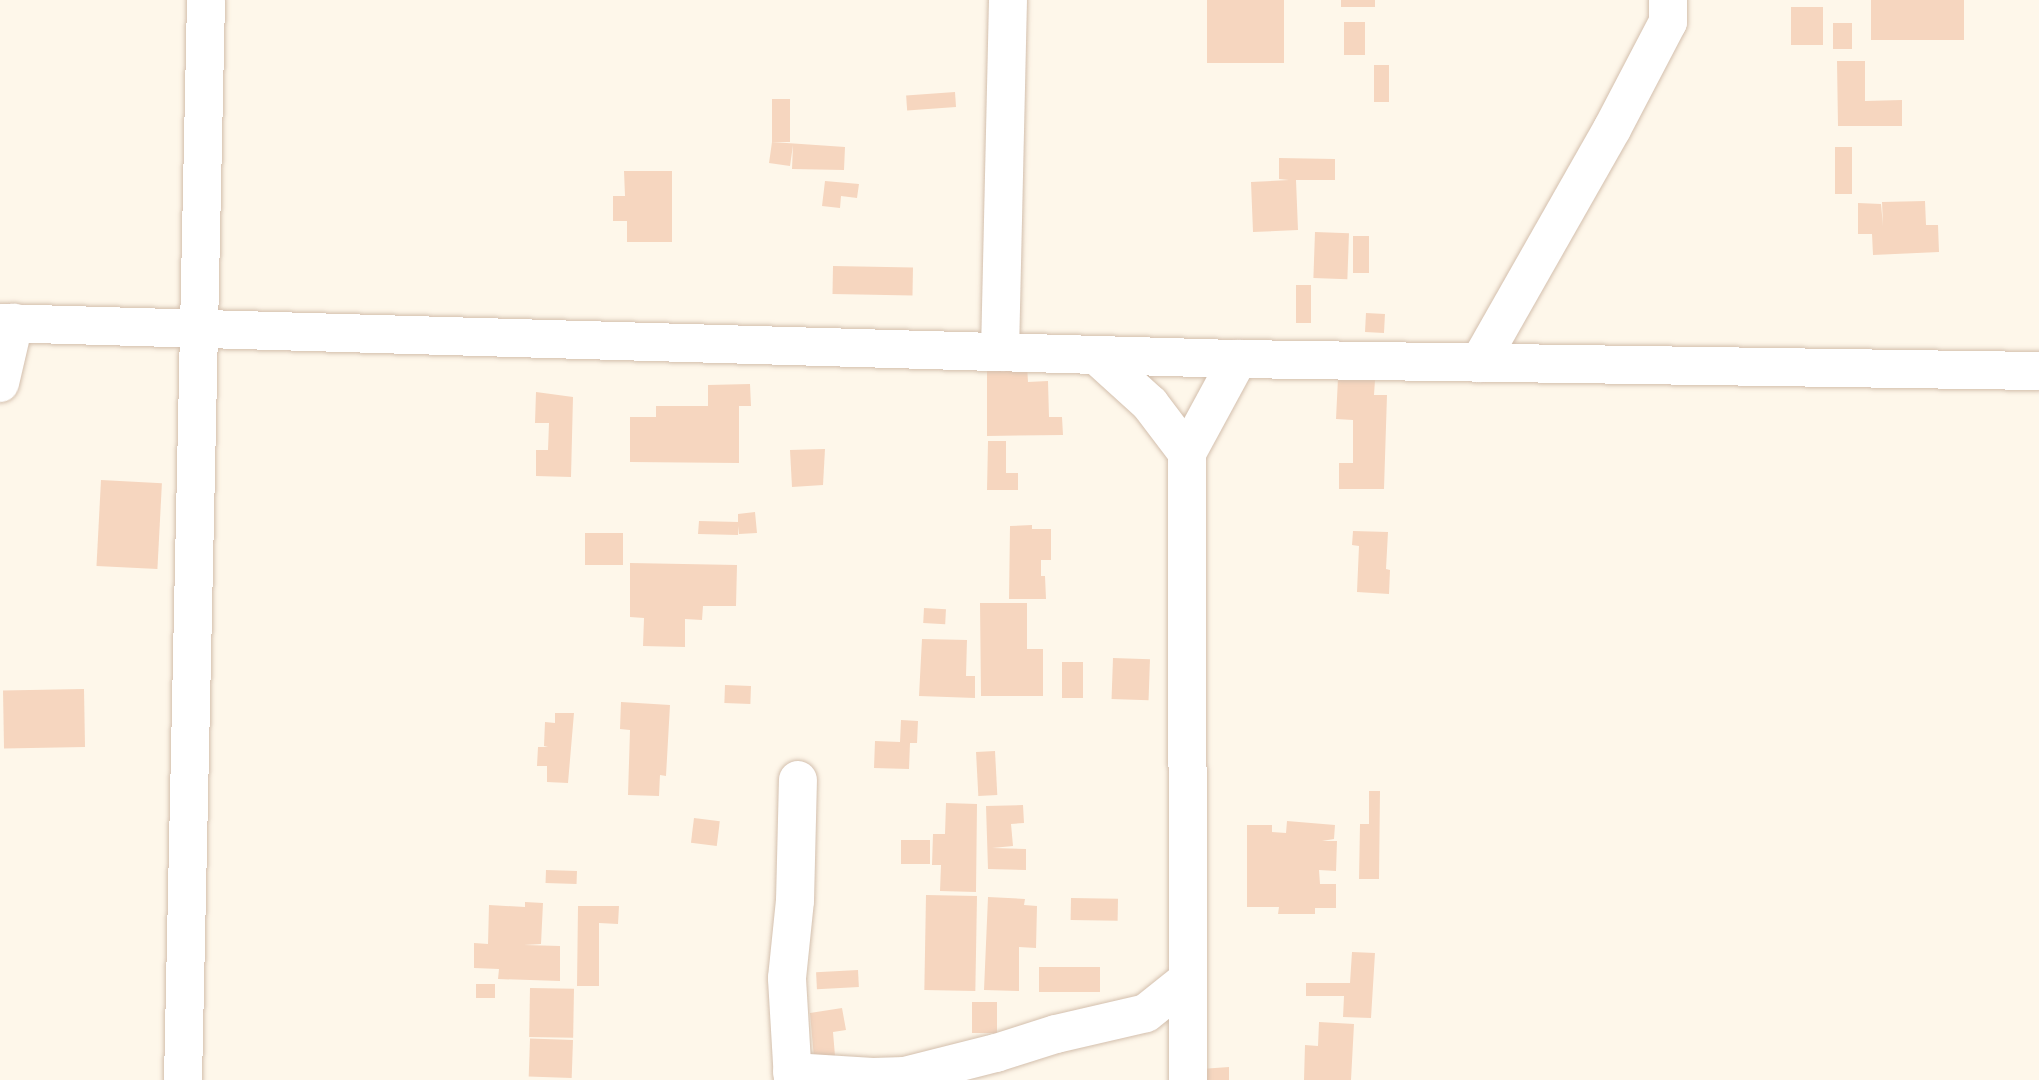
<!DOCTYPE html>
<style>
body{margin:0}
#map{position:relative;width:2039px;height:1080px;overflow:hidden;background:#fef7ea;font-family:"Varela Round",sans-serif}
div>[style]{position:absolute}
.building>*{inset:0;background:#f6d6bf;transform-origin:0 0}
.roads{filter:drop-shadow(0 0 2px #d3bfad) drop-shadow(0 0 2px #d3bfad)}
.street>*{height:38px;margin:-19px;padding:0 19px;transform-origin:19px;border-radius:19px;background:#fff}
.secondary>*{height:38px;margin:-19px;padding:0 19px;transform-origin:19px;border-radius:19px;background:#fff}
span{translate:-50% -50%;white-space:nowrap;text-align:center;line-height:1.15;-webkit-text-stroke:6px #fffaf2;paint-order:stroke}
</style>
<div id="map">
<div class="building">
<i style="left:1207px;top:0;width:77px;height:63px"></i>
<i style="left:1341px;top:0;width:34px;height:7px"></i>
<i style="left:1871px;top:0;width:93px;height:40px"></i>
<i style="left:1791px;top:7px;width:32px;height:38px"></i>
<i style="left:1344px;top:22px;width:21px;height:33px"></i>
<i style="left:1833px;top:23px;width:19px;height:26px"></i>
<i style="clip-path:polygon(1837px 61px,1865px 61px,1865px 101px,1902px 100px,1902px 126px,1838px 126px)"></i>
<i style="left:1374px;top:65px;width:15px;height:37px"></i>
<i style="left:955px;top:92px;width:15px;height:49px;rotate:86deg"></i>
<i style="left:772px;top:99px;width:18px;height:43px"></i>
<i style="clip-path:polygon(772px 142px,845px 147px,844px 170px,792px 169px,793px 145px,790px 166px,769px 163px)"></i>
<i style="left:1835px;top:147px;width:17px;height:47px"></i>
<i style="clip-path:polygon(1279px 158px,1335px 159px,1335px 180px,1296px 180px,1298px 230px,1253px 232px,1251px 182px,1289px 180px,1279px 179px)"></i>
<i style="clip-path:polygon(624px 171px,672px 171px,672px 242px,627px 242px,627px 221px,613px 221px,613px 196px,625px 196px)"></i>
<i style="clip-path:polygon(825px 181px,859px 184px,857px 198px,841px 196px,840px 208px,822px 206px)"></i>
<i style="clip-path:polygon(1925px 201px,1926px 225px,1938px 225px,1939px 252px,1873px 255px,1872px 234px,1858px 234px,1858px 203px,1881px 204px,1883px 226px,1882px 202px)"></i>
<i style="left:1315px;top:232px;width:34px;height:46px;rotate:2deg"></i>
<i style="left:1353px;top:236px;width:16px;height:37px"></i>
<i style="left:833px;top:266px;width:80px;height:28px;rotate:1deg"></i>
<i style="left:1296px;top:285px;width:15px;height:38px"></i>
<i style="left:1366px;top:313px;width:19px;height:19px;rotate:3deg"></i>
<i style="clip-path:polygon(1027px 365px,1028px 382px,1048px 381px,1049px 417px,1062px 417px,1063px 435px,987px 436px,987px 366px)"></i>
<i style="clip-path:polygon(1338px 378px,1375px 380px,1374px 395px,1387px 395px,1384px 489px,1339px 489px,1339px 463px,1353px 463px,1353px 420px,1336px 419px)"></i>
<i style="clip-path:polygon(750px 384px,751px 406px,739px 406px,739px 463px,630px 462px,630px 417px,656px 417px,656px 406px,708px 406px,708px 385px)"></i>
<i style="clip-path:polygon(536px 392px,573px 397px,571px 477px,536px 476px,536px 450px,548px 450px,549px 423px,535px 423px)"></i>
<i style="clip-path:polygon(988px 441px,1006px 441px,1006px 473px,1018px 473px,1018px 490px,987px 490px)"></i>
<i style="clip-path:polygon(825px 449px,823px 485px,792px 487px,790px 450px)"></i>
<i style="left:101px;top:480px;width:61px;height:86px;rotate:3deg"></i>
<i style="clip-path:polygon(755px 512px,757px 533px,739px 534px,739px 526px,738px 535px,698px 534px,699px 521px,738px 522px,738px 514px)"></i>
<i style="clip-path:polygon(1032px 525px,1032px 529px,1051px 529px,1051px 560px,1041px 560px,1041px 576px,1045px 576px,1046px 599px,1009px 599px,1010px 526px)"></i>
<i style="clip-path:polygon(1353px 531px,1388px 532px,1386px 569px,1390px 570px,1389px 594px,1357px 592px,1359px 546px,1352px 545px)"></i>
<i style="left:623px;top:533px;width:32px;height:38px;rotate:90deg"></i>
<i style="clip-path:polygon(630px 563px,737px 565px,736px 606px,703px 606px,702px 620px,685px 619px,685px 647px,643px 646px,644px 618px,630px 617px)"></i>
<i style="clip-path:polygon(980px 603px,1027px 603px,1027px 649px,1043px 649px,1043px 696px,981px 696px)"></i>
<i style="left:924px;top:608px;width:22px;height:15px;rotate:3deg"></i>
<i style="clip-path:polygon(922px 639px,967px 640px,966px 676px,975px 676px,975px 698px,919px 696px)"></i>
<i style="left:1113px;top:658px;width:37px;height:41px;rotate:2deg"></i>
<i style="left:1062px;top:662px;width:21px;height:36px"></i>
<i style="left:725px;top:685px;width:26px;height:18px;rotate:2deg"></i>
<i style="left:84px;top:689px;width:58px;height:81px;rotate:89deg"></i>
<i style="clip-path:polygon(621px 702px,670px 705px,666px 776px,660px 775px,659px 796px,628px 795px,630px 730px,620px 729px)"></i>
<i style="clip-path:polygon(555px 713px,574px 713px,568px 783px,547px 782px,547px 766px,537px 766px,538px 747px,548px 747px,544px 746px,545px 722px,555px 723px)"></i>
<i style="clip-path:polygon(901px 720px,918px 721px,917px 743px,910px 743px,909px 769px,874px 768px,875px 741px,900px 742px)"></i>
<i style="left:995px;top:751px;width:44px;height:19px;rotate:87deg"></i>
<i style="clip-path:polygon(1369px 791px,1380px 791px,1379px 879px,1359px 879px,1360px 824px,1369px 824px)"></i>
<i style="clip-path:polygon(946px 803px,977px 804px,976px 892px,940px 891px,941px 865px,932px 865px,933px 834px,945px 834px)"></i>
<i style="clip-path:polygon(1023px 805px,1024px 823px,1011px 824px,1013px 846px,992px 848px,1026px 849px,1026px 870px,988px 869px,986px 806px)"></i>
<i style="left:694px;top:818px;width:26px;height:25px;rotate:7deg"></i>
<i style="clip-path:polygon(1287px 821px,1335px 825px,1334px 839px,1322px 841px,1337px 841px,1336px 871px,1319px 870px,1320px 884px,1336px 884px,1336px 908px,1315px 908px,1315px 914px,1278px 914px,1279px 907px,1247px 907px,1247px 825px,1272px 825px,1272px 832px,1286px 833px)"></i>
<i style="left:901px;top:840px;width:29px;height:24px"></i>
<i style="left:546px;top:870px;width:31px;height:13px;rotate:2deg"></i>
<i style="left:926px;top:895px;width:51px;height:95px;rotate:1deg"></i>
<i style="clip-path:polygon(988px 897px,1025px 899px,1024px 905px,1037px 906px,1036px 948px,1019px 947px,1019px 991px,984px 990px)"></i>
<i style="left:1071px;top:898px;width:47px;height:22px;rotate:1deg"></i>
<i style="clip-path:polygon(525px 902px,543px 903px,541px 944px,524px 945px,560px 946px,560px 981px,498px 979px,499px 969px,474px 968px,474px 943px,488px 944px,489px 905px,525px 907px)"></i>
<i style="clip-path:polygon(578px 906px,619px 906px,618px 924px,599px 923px,599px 986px,577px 986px)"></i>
<i style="clip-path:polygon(1352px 952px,1375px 953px,1371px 1018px,1343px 1017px,1344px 996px,1306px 996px,1306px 983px,1350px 983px)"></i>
<i style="left:1039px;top:967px;width:61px;height:25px"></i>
<i style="left:858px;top:970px;width:17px;height:42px;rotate:87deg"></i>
<i style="left:495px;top:984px;width:14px;height:19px;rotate:90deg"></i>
<i style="left:530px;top:988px;width:44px;height:49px;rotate:1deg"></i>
<i style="left:972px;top:1002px;width:25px;height:31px"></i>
<i style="clip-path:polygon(842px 1008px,846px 1030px,833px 1032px,835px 1056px,814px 1058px,810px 1013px)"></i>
<i style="clip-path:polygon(1319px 1022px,1354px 1024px,1351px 1080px,1304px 1080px,1305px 1045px,1318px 1046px)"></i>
<i style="left:573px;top:1040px;width:38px;height:43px;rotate:92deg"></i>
<i style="clip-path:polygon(1229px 1067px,1229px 1080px,1202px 1080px,1201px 1069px)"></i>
</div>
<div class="roads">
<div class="street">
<i style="left:1000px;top:352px;width:352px;rotate:-88.7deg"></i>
<i style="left:1096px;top:355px;width:73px;rotate:42.2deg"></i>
<i style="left:1150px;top:404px;width:61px;rotate:52.9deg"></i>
<i style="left:1479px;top:363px;width:269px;rotate:-60.4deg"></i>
<i style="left:1612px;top:129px;width:121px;rotate:-62.4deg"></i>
<i style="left:1668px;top:22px;width:22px;rotate:-90deg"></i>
<i style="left:0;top:383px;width:62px;rotate:-76.9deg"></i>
<i style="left:792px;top:1072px;width:81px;rotate:3.5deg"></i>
<i style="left:873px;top:1077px;width:32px;rotate:-2deg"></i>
<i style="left:905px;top:1076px;width:94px;rotate:-14.2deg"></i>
<i style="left:996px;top:1053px;width:63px;rotate:-17.6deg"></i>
<i style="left:1056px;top:1034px;width:92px;rotate:-13.1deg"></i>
<i style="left:1146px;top:1013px;width:51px;rotate:-38.7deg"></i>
<i style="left:183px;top:1080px;width:1080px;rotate:-88.78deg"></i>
<i style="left:793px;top:1080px;width:102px;rotate:-93.4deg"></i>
<i style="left:787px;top:978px;width:77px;rotate:-84.1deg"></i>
<i style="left:795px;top:901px;width:121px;rotate:-88.6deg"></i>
<i style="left:1188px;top:1080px;width:627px;rotate:-90.09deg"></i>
<i style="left:1187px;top:453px;width:107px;rotate:-61.5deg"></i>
</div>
<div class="secondary">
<i style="left:0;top:323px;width:1239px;rotate:1.67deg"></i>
<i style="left:1238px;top:359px;width:801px;rotate:0.86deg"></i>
</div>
</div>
</div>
